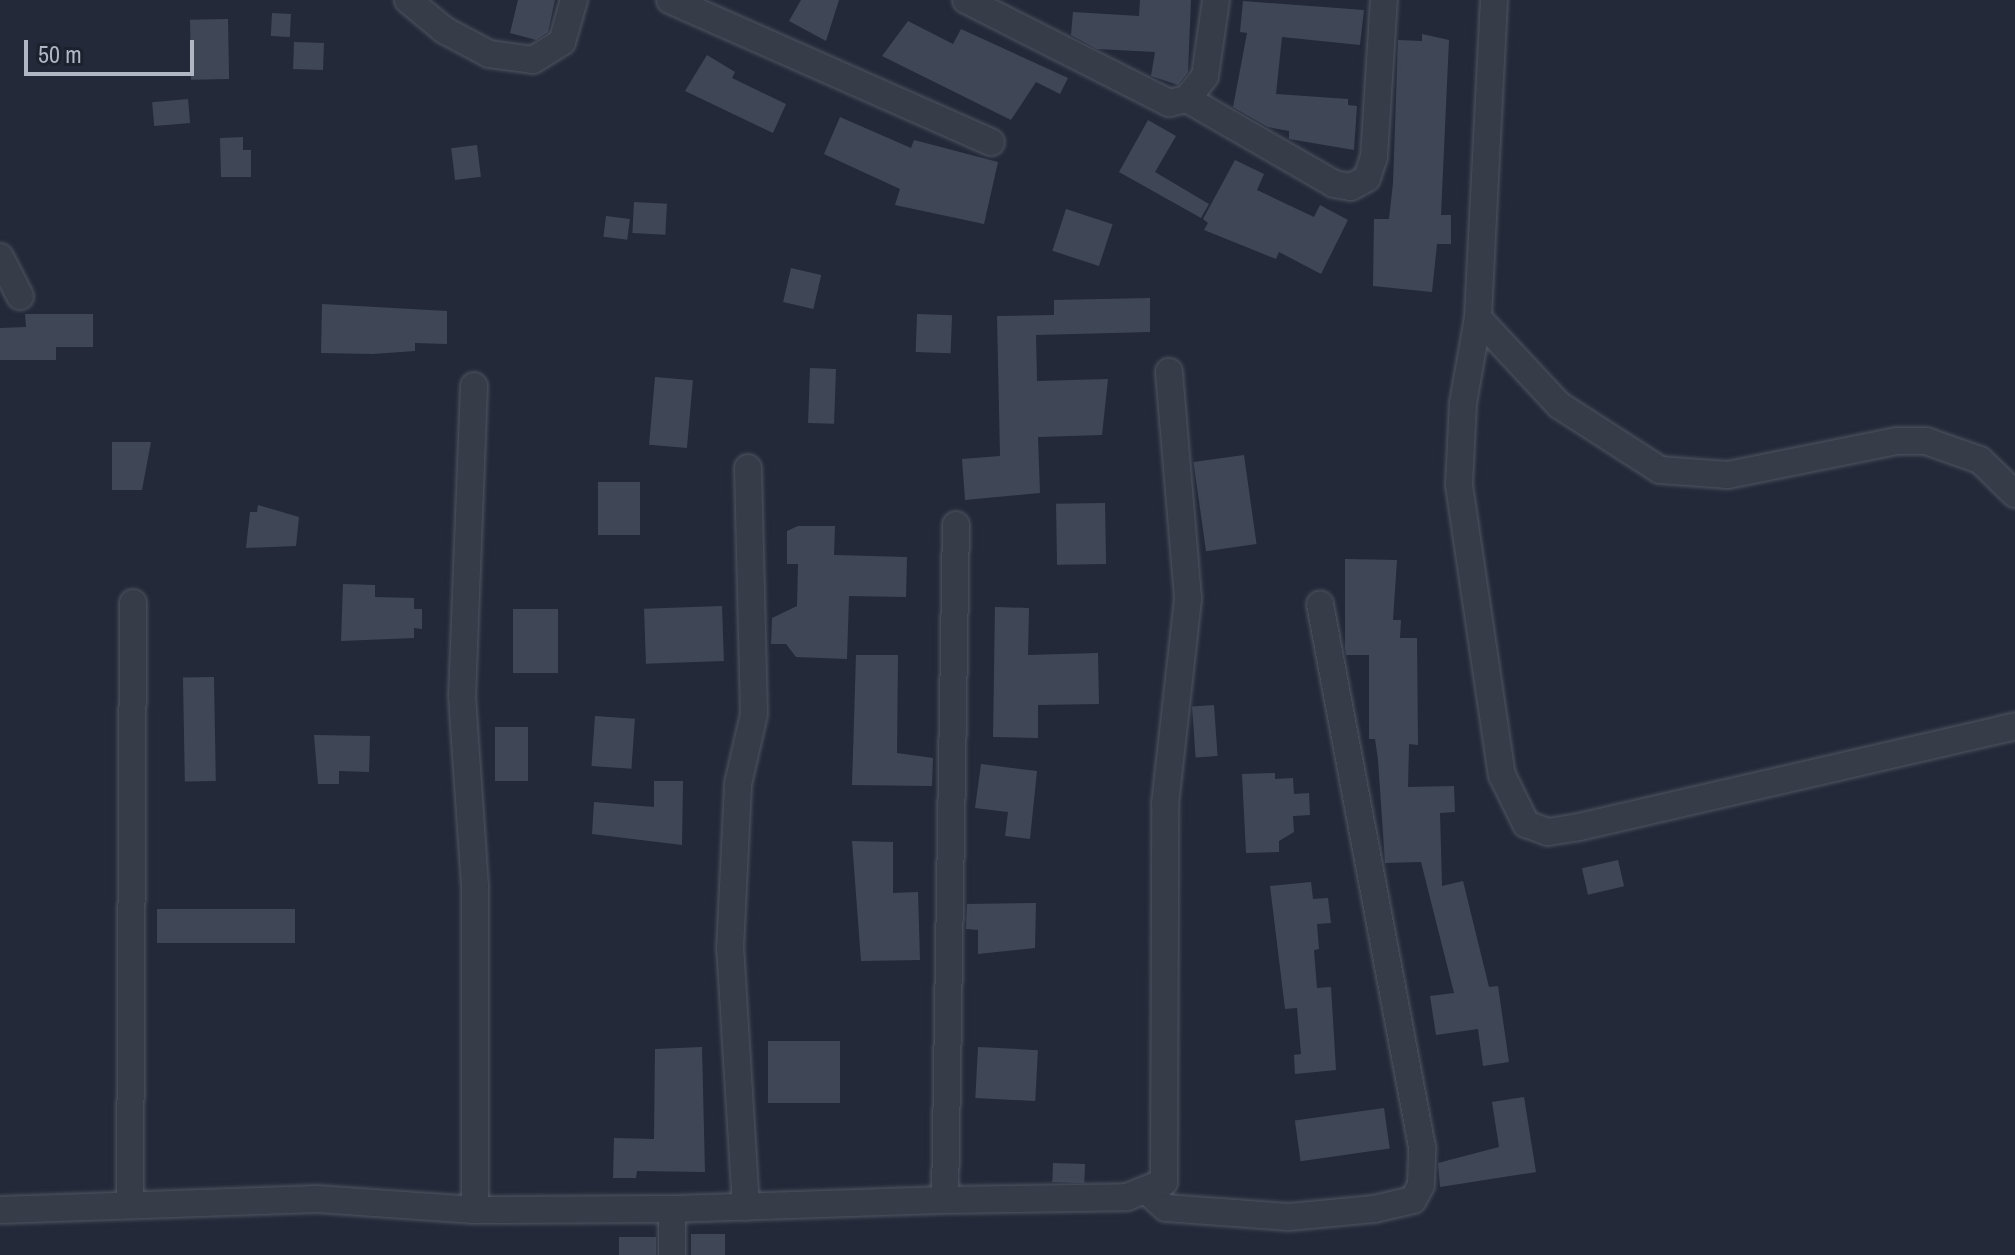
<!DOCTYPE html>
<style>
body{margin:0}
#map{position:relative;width:2015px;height:1255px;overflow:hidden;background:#232938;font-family:"Archivo Narrow",sans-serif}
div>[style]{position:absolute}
.building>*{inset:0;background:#3f4757;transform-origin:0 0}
.roads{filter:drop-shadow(0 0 2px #515663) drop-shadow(0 0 2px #515663)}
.street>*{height:26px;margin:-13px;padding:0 13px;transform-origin:13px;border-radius:13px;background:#363c48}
span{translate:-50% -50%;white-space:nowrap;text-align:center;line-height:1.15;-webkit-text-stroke:6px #1b212d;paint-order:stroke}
.scale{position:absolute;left:24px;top:40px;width:170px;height:36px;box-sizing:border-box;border:4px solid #b1b6c4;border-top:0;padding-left:10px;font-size:24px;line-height:28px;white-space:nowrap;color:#b1b6c4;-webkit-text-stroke:6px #1b212d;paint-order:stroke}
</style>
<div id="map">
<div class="building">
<i style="clip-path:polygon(518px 0,555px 0,548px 32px,536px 40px,510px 33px)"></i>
<i style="clip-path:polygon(801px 0,839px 0,826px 41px,789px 21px)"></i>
<i style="clip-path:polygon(1140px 0,1191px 0,1188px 72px,1178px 85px,1151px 76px,1155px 52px,1097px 49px,1071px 35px,1073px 12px,1139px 16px)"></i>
<i style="clip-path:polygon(1243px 1px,1364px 10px,1360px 45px,1282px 37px,1276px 94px,1348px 99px,1348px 105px,1357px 106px,1354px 150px,1289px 139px,1289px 131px,1268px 127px,1233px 107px,1247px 33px,1240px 32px)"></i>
<i style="left:272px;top:13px;width:19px;height:23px;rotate:3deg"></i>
<i style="left:228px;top:19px;width:60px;height:38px;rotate:89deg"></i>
<i style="clip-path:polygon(908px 21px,953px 44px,961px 29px,1068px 78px,1060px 94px,1036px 82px,1011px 120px,882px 56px)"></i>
<i style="clip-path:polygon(1422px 34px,1449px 40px,1441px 215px,1451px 215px,1451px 244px,1437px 244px,1432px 292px,1373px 286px,1374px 219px,1389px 219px,1393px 183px,1398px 40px,1422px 41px)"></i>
<i style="left:294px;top:42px;width:30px;height:27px;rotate:2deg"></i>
<i style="clip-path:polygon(707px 55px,735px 72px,732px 78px,786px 104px,773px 133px,685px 91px)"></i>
<i style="left:188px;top:99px;width:24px;height:36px;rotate:85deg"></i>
<i style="clip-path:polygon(840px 117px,911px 148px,914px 140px,998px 162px,984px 224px,895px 205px,900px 189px,824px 154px)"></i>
<i style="clip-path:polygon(1148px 120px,1176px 136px,1155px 172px,1209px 204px,1201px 218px,1119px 172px)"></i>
<i style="clip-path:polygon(243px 137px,243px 150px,251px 150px,251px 177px,221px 177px,220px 138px)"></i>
<i style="left:477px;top:145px;width:32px;height:26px;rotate:83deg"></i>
<i style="clip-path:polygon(1235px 160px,1264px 174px,1257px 190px,1314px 217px,1320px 205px,1348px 220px,1321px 274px,1279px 252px,1276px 259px,1204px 230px,1208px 223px,1203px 219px)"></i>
<i style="left:634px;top:202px;width:33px;height:31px;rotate:3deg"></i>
<i style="left:1066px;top:209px;width:49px;height:44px;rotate:18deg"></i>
<i style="left:606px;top:216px;width:24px;height:21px;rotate:7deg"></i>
<i style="left:791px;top:268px;width:31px;height:35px;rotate:13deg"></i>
<i style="clip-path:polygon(1150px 298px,1150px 332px,1036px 335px,1037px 381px,1108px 379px,1102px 435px,1038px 437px,1040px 493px,965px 500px,962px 459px,1000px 456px,997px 316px,1054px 315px,1054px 300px)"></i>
<i style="clip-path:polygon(322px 304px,447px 311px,447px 344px,415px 343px,415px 351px,373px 354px,321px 353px)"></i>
<i style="clip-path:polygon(25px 314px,93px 314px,93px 347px,56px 347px,56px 360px,0 360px,0 328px,26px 327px)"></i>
<i style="left:917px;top:314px;width:35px;height:38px;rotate:2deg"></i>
<i style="left:810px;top:368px;width:26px;height:55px;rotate:2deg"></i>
<i style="left:655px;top:377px;width:38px;height:68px;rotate:5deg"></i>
<i style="clip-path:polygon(112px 442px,151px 442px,142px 490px,112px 490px)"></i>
<i style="left:1244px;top:455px;width:90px;height:51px;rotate:82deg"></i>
<i style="left:598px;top:482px;width:42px;height:53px"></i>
<i style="left:1105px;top:503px;width:61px;height:49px;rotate:89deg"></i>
<i style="clip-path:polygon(258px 505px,299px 517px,296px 546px,246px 548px,250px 512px,257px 512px)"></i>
<i style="clip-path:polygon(798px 526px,835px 526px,834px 555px,907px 557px,906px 597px,849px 596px,847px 659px,796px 657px,786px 644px,771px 644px,772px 618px,797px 606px,798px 564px,787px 564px,787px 531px)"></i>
<i style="clip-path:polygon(1345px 559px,1397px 560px,1393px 620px,1401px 620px,1400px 638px,1417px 638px,1418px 745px,1409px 744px,1408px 787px,1454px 786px,1455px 812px,1440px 813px,1442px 886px,1463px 881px,1489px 987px,1498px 986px,1509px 1062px,1483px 1066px,1478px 1029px,1436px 1035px,1430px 996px,1454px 993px,1421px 862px,1385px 863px,1378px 760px,1375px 739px,1369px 739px,1369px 655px,1346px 655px,1345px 648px)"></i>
<i style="clip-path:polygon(343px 584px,375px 585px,375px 597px,414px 598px,414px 609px,422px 609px,422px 629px,414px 628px,414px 638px,341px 641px)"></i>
<i style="left:722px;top:606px;width:55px;height:78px;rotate:88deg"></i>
<i style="clip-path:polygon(995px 607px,1029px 608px,1028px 655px,1098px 653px,1099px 704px,1038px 705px,1038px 738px,993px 737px)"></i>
<i style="left:513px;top:609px;width:45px;height:64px"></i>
<i style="clip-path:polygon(856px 655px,898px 655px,897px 753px,933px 758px,932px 786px,852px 785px)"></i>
<i style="left:214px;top:677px;width:104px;height:31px;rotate:89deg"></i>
<i style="left:1214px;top:705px;width:51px;height:22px;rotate:86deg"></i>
<i style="left:595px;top:716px;width:40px;height:50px;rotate:4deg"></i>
<i style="left:495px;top:727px;width:33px;height:54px"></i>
<i style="clip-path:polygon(314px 735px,370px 736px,369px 772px,339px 771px,339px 784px,318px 784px)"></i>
<i style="clip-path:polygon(981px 764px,1037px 771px,1030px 839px,1005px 836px,1008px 812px,975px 808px)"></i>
<i style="clip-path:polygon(1275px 773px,1275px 779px,1293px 778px,1294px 794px,1309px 793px,1310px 815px,1293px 816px,1294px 832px,1279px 841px,1279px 852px,1246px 853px,1242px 774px)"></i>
<i style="clip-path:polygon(654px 781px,683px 781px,682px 845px,592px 834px,594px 802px,654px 807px)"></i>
<i style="clip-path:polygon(852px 841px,893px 842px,893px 893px,918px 892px,920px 960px,861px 961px)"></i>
<i style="left:1618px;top:860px;width:27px;height:37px;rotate:77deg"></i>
<i style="clip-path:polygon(1311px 882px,1313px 899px,1328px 898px,1331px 923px,1317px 924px,1319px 949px,1314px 950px,1317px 988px,1331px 987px,1336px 1070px,1295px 1074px,1294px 1055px,1301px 1054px,1297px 1008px,1285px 1009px,1270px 886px)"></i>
<i style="clip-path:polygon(1036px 903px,1035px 948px,978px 954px,978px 930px,966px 929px,967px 904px)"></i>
<i style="left:295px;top:909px;width:34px;height:138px;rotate:90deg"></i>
<i style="left:768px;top:1041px;width:72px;height:62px"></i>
<i style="clip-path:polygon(702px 1047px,705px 1172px,637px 1171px,636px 1178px,613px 1178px,614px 1138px,654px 1139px,655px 1049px)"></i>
<i style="left:978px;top:1047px;width:60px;height:51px;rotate:3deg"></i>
<i style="clip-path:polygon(1524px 1097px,1536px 1172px,1440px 1187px,1438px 1163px,1499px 1147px,1492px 1102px)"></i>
<i style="left:1384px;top:1108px;width:41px;height:90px;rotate:82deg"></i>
<i style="left:1053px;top:1163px;width:32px;height:19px;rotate:2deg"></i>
<i style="left:725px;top:1234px;width:21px;height:34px;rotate:90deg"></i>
<i style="left:619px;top:1237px;width:37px;height:18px"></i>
</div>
<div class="roads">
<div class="street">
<i style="left:408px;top:0;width:47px;rotate:39.8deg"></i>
<i style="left:444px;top:30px;width:51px;rotate:28.1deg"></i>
<i style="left:489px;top:54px;width:44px;rotate:7.8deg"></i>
<i style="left:533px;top:60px;width:34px;rotate:-32deg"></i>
<i style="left:562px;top:42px;width:44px;rotate:-74.1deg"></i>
<i style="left:670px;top:0;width:351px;rotate:23.9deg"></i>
<i style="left:966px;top:0;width:228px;rotate:26.9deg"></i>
<i style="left:1169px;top:103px;width:18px;rotate:-13deg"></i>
<i style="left:1187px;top:99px;width:29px;rotate:-52deg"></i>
<i style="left:1205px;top:76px;width:77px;rotate:-81.8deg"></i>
<i style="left:1494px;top:0;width:318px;rotate:92.9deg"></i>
<i style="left:1478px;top:318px;width:86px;rotate:100deg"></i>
<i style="left:1463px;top:403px;width:82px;rotate:92.8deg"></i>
<i style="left:1459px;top:485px;width:293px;rotate:81.6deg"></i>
<i style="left:1502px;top:775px;width:55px;rotate:63.9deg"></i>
<i style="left:1526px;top:824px;width:23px;rotate:20deg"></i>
<i style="left:1548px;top:832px;width:31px;rotate:-9deg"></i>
<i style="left:1579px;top:827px;width:448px;rotate:-13deg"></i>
<i style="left:1187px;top:99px;width:170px;rotate:30deg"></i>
<i style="left:1334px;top:184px;width:17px;rotate:10deg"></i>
<i style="left:1351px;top:187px;width:18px;rotate:-29deg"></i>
<i style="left:1367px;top:178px;width:22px;rotate:-72deg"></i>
<i style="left:1374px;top:157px;width:157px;rotate:-86.4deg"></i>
<i style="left:0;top:257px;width:44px;rotate:62.9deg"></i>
<i style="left:1478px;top:318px;width:119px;rotate:47deg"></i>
<i style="left:1559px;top:405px;width:120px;rotate:32.8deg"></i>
<i style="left:1660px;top:470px;width:68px;rotate:4.2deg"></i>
<i style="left:1728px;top:475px;width:172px;rotate:-11.4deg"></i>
<i style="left:1897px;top:441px;width:29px"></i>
<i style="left:1926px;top:441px;width:57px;rotate:19.4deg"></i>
<i style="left:1980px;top:460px;width:49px;rotate:44.2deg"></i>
<i style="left:474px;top:386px;width:310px;rotate:92.2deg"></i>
<i style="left:462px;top:696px;width:191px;rotate:86.1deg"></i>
<i style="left:475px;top:887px;width:323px;rotate:90deg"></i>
<i style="left:1148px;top:1192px;width:24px;rotate:42deg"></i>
<i style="left:1166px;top:1208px;width:123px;rotate:4.2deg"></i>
<i style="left:1289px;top:1217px;width:85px;rotate:-5.4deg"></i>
<i style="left:1374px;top:1209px;width:40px;rotate:-13deg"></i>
<i style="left:1413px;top:1200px;width:17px;rotate:-62deg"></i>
<i style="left:1421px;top:1185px;width:38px;rotate:-88deg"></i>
<i style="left:1422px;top:1147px;width:552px;rotate:-100.64deg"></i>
<i style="left:945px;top:1200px;width:182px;rotate:-0.9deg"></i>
<i style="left:1127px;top:1197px;width:40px;rotate:-22deg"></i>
<i style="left:1164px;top:1182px;width:378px;rotate:-89.8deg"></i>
<i style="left:1165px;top:804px;width:207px;rotate:-83.6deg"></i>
<i style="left:1188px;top:598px;width:227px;rotate:-94.8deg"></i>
<i style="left:130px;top:1203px;width:600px;rotate:-89.71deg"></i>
<i style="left:746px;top:1207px;width:258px;rotate:-93.5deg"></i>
<i style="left:730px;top:949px;width:165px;rotate:-87.2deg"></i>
<i style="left:738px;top:784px;width:72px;rotate:-77.1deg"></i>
<i style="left:754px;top:714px;width:246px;rotate:-91.4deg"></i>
<i style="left:672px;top:1209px;width:273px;rotate:-1.9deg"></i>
<i style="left:945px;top:1200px;width:675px;rotate:-89.07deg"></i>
<i style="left:0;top:1210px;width:317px;rotate:-2deg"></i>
<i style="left:317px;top:1199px;width:158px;rotate:4deg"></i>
<i style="left:475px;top:1210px;width:197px;rotate:-0.3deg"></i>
<i style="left:672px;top:1209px;width:46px;rotate:90deg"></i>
</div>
</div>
<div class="scale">50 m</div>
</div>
